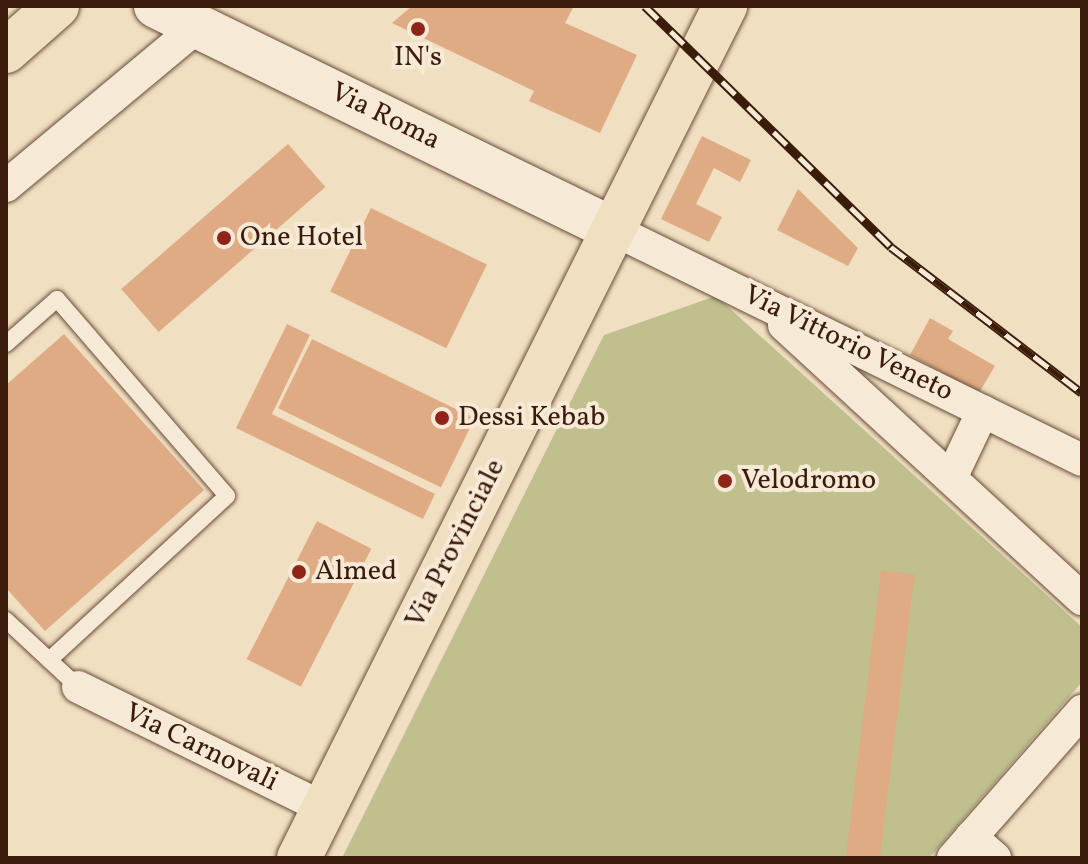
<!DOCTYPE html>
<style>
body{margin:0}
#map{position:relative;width:1088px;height:864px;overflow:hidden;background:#f1dfc2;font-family:Vollkorn,serif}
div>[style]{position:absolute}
.green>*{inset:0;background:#c0c08f}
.building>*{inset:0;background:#dfab84;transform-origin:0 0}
.roads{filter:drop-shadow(0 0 2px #684d38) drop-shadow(0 0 2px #684d38)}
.lane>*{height:16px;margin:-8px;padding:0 8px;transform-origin:8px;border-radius:8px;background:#f6ead7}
.street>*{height:32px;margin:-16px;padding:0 16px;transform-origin:16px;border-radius:16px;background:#f6ead7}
.secondary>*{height:44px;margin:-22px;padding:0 22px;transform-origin:22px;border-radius:22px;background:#f6ead7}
.primary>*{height:44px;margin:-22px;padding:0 22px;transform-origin:22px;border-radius:22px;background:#f1dfc2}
.highway>*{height:44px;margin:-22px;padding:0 22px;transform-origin:22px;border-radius:22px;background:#f1dfc2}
.rail>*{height:9px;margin-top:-4.5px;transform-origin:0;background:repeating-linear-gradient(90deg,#f6ead7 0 18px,#3b1c0a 0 36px);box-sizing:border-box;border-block:2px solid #3b1c0a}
.dots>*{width:22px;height:22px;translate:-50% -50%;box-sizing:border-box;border:4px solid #f6ead7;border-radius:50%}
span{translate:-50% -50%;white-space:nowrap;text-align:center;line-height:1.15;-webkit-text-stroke:8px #f6ead7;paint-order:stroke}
.poi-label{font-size:28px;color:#3b1c0a}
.left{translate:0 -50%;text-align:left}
.street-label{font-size:28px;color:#3b1c0a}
.frame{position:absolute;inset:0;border:8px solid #3b1c0a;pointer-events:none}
</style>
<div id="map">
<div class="green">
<i style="clip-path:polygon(716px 296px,1082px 627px,1082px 682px,929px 858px,342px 858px,604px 335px)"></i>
</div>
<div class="building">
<i style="clip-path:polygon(412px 6px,574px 6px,565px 23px,637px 55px,600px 133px,529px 101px,534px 91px,392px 23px)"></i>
<i style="clip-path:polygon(702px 136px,751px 160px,740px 182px,714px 168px,696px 204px,722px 217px,709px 242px,661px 219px)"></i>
<i style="left:288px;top:144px;width:57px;height:221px;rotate:49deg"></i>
<i style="clip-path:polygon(798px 189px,858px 248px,848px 266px,777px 230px)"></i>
<i style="left:371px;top:208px;width:129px;height:93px;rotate:26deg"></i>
<i style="clip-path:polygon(930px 318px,953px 331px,948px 339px,995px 366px,979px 393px,910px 355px)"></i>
<i style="clip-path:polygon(287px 324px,310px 335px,272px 414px,435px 494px,423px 519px,236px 428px)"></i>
<i style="clip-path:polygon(64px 334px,204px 490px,45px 631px,6px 588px,6px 385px)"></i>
<i style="left:312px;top:339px;width:181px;height:77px;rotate:26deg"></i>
<i style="left:317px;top:521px;width:61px;height:155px;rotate:27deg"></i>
<i style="left:881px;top:570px;width:34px;height:290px;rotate:7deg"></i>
</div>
<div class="roads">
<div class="lane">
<i style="left:6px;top:344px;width:68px;rotate:-41.4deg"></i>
<i style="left:57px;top:299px;width:260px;rotate:49.2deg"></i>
<i style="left:227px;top:496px;width:242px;rotate:137.3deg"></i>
<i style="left:6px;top:620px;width:98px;rotate:42.9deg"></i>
</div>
<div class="street">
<i style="left:6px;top:186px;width:249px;rotate:-39.8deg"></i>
<i style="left:614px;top:230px;width:521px;rotate:26.17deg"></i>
<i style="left:784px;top:325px;width:405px;rotate:42.6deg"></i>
<i style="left:951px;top:478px;width:74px;rotate:-64.5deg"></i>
<i style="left:78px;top:687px;width:274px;rotate:26.2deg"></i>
<i style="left:971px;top:837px;width:32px;rotate:41deg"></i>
<i style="left:953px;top:858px;width:196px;rotate:-48.7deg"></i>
</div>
<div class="secondary">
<i style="left:156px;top:6px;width:510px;rotate:26.06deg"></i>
</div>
<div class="primary">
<i style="left:299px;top:858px;width:953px;rotate:-63.43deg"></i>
</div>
<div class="highway">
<i style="left:6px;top:51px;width:68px;rotate:-41.4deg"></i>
</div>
</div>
<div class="rail">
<i style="left:645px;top:6px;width:344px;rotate:44.4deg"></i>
<i style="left:891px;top:247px;width:240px;rotate:37.4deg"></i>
</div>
<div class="dots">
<i style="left:418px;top:29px;background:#8f2418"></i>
<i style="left:224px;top:238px;background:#8f2418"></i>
<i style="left:442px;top:418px;background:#8f2418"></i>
<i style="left:725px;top:481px;background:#8f2418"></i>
<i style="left:299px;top:572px;background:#8f2418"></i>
</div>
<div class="poi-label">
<span style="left:418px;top:58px">IN's</span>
<span class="left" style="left:240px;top:238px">One Hotel</span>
<span class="left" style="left:458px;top:418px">Dessi Kebab</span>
<span class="left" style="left:741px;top:481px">Velodromo</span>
<span class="left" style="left:315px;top:572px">Almed</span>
</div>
<div class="street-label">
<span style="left:385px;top:117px;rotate:26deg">Via Roma</span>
<span style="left:848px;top:344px;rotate:26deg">Via Vittorio Veneto</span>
<span style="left:456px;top:544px;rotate:-63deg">Via Provinciale</span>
<span style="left:201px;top:748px;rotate:26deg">Via Carnovali</span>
</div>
<div class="frame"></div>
</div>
